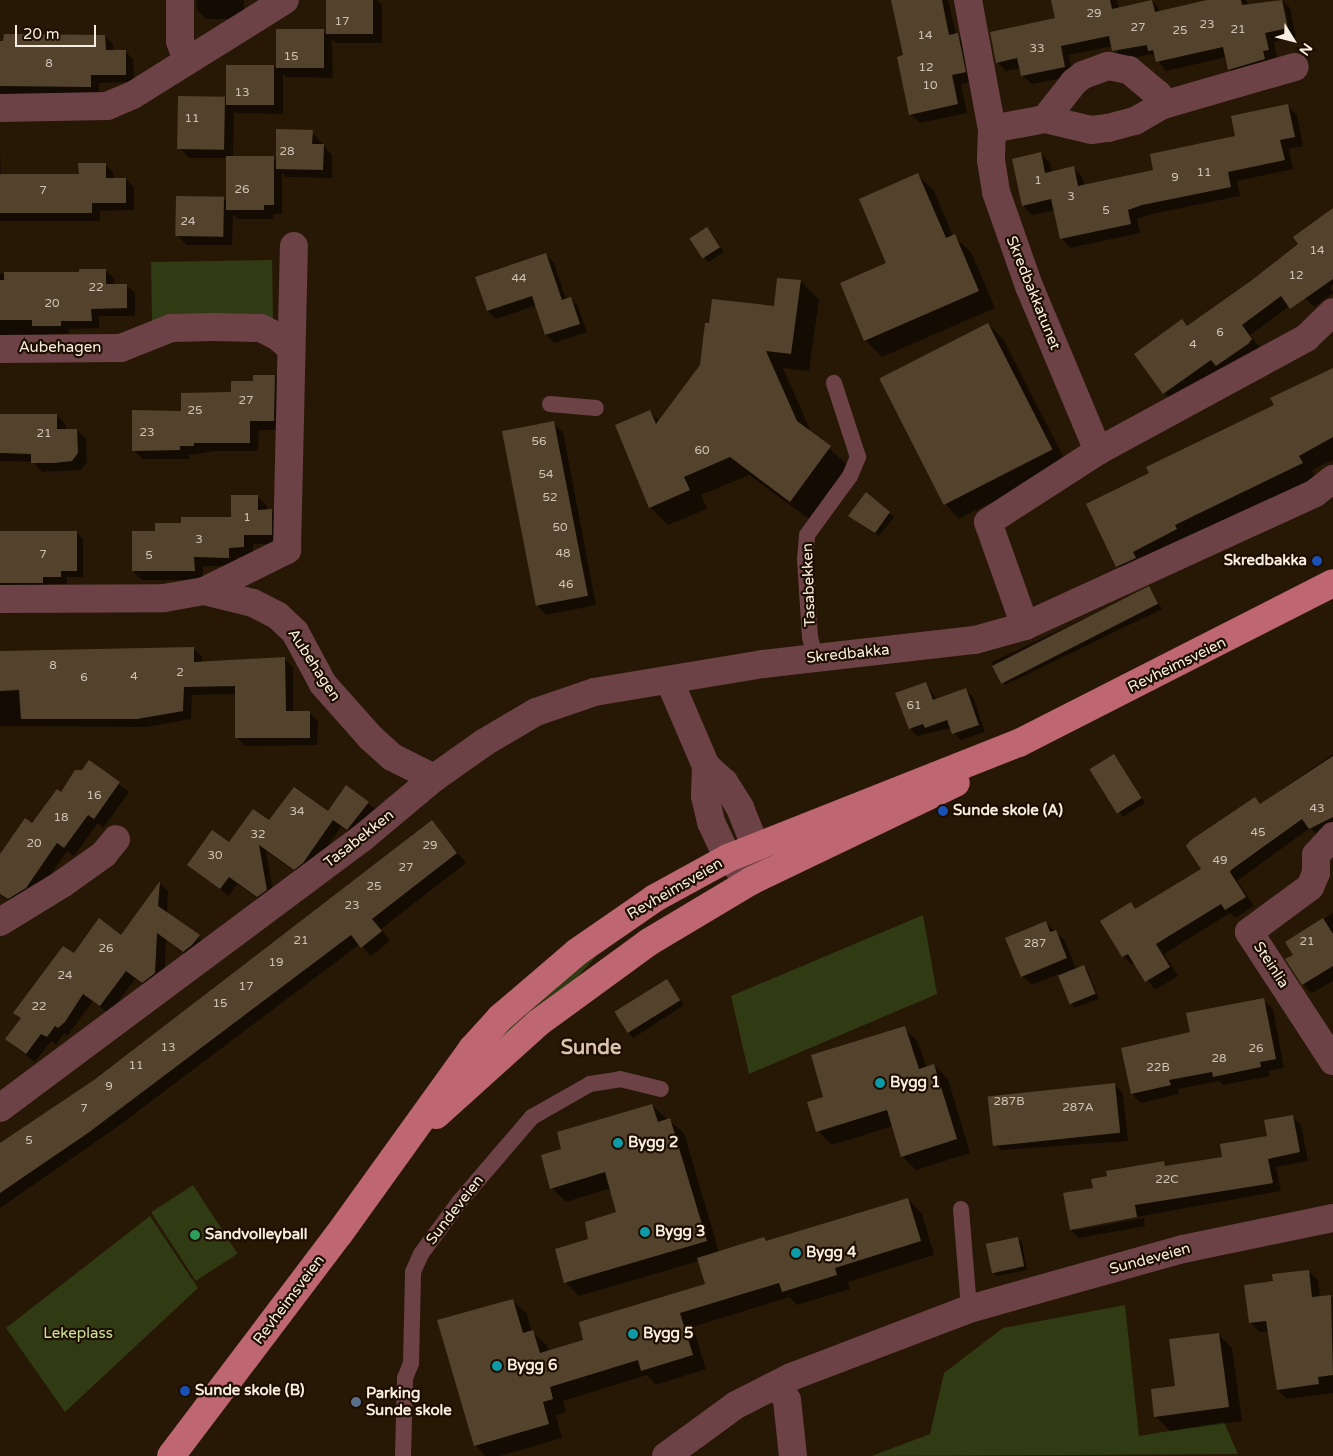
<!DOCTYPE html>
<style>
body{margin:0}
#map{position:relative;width:1333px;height:1456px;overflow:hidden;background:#271805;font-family:"Varela Round",sans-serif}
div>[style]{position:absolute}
.green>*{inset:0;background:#303a13;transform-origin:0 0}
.shadow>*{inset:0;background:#0007}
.building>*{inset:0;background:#53432d;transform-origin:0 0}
.service>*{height:16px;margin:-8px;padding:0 8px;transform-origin:8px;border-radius:8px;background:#6d4247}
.minor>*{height:28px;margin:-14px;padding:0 14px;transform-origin:14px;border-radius:14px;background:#6d4247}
.primary>*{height:28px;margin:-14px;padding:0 14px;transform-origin:14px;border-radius:14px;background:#be6672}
.dots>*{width:14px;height:14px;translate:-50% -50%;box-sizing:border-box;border:2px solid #1d0e00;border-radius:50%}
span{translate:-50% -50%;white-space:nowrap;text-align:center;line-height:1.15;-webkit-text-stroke:4.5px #1d0e00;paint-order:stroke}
.number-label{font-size:12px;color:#cfc2b4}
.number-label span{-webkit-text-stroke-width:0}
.street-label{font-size:15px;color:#f8ede1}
.poi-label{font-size:15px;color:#f8ede1;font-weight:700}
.right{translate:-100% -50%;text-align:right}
.left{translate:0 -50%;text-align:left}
.park-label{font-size:15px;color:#cde296}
.district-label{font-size:20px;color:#dac4ad;font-weight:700}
.north{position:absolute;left:1268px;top:15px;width:50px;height:50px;-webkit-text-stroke:4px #1d0e00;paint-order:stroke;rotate:126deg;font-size:14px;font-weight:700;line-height:20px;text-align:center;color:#f8ede1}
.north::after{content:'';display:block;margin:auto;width:18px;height:22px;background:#f8ede1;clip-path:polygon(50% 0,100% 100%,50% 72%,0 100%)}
.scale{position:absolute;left:15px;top:25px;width:81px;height:22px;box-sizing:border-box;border:2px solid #f8ede1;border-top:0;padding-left:6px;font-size:15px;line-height:18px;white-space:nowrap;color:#f8ede1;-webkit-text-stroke:4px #1d0e00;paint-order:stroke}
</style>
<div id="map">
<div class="green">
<i style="left:272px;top:260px;width:59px;height:121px;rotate:89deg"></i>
<i style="clip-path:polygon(923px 915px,937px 994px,749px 1074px,731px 996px)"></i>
<i style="clip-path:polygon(598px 954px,565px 991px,499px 1042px,492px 1039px,539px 994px)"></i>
<i style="left:193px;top:1185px;width:82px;height:50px;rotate:57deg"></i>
<i style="clip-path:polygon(150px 1216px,198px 1288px,65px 1412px,6px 1328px)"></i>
<i style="clip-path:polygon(1125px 1305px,1139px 1436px,1224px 1422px,1238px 1454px,872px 1456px,930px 1434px,944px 1373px,1003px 1328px)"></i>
</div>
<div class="shadow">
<i style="clip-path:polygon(196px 0,244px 0,244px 19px,206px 19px,197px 10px)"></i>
<i style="clip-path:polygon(327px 0,377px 0,382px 5px,382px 43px,336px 43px,332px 39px,333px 78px,286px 77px,283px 74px,283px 114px,237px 113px,234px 111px,233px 157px,273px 157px,277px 161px,312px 132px,332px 155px,332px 178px,286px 177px,282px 173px,282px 214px,273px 214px,273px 219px,237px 219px,233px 214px,232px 245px,187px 245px,178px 236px,223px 198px,227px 202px,227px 158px,189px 158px,180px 148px,225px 98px,227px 101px,274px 66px,277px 69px,277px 30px,323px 31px,327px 35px)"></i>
<i style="clip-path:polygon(892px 0,948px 0,956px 34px,967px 43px,974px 81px,961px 84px,967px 113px,920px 123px,910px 114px,905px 56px)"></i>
<i style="clip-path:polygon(1052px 0,1117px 0,1119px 9px,1152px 0,1161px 12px,1212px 0,1246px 0,1249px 5px,1282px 0,1290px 8px,1296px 37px,1274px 42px,1277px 59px,1239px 79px,1229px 69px,1227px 57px,1166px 71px,1153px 54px,1123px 60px,1113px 46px,1069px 55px,1073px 76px,1032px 84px,1022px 75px,1021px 68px,1006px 71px,997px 62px,1056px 18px)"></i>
<i style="clip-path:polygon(105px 36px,113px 44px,113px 51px,125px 51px,133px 59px,134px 82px,99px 83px,99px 95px,0 100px,0 43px)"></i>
<i style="clip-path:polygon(1288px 106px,1297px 115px,1303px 146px,1289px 149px,1293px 169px,1237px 181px,1240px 196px,1152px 214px,1137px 219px,1140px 233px,1070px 248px,1061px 238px,1055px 210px,1032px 215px,1023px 205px,1041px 154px,1050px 163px,1052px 172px,1073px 167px,1082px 177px,1085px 186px,1154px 171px,1237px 137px)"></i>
<i style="clip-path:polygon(0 150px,1px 175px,80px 175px,105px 164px,113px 172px,114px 179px,126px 179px,134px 187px,134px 210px,100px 211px,100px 221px,0 221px)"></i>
<i style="clip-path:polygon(918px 175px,934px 191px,953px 236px,971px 252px,995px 308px,882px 357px,865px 340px)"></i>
<i style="clip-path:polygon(1333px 209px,1333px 285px,1330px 287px,1333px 293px,1314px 307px,1303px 296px,1250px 335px,1261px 349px,1226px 375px,1220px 369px,1173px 402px,1164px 393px,1188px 327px,1300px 244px)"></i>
<i style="clip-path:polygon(711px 233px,724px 252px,709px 262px,704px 258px)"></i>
<i style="clip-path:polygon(546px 255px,554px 263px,566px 300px,570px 298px,578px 306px,587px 332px,554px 343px,546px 335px,537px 305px,496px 319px,488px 311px,477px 278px)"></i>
<i style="clip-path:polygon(105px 270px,114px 278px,114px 285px,126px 285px,135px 293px,135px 316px,99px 316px,99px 328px,69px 329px,69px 334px,50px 334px,50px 339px,0 340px,0 274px,80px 274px)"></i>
<i style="clip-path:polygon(801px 281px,819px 300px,809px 371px,783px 368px,812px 434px,848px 465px,809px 519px,749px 475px,701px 495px,707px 509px,668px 525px,650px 507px,650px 412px,660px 422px,702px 366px,711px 325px,775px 308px)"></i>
<i style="clip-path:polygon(988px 324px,1003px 339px,1067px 464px,959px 519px,945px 504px)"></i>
<i style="clip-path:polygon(1333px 369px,1333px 460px,1312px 470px,1316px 477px,1131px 580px,1117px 566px,1151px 474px,1276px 406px)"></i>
<i style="clip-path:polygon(275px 376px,284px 385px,283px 430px,259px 430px,258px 451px,216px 451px,189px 455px,189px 459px,143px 459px,134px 450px,183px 412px)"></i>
<i style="clip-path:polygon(0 415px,57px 415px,66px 425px,66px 430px,77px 430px,86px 439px,87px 462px,81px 470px,42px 472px,33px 462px,0 461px)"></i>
<i style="clip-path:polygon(553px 423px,563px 432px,596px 605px,546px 615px,537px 605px)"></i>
<i style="clip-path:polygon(257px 496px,267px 506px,267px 511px,272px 511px,281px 520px,281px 544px,253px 544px,253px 556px,238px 557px,238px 566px,203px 566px,203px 580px,142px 580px,133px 571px,156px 533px,183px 524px,232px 518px)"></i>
<i style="clip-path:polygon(889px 513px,894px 517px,879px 536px,850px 516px)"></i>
<i style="clip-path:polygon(0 532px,77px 532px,83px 539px,83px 577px,67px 577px,67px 584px,49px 584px,49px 589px,0 591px)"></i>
<i style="clip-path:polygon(1149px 588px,1162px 609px,1005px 685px,1000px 681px,992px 662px)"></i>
<i style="clip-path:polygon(193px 648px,202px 657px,202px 663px,285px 659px,293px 667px,293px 712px,309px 712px,318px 721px,317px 745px,245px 746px,236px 737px,236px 694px,192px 695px,191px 719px,146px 727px,0 726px,0 652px)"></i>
<i style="clip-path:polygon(926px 683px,937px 700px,966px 690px,973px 697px,985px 732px,960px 740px,951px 728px,917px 736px,910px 728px)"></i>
<i style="clip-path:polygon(1333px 754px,1333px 832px,1319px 837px,1310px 828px,1237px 881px,1254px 906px,1235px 918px,1230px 913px,1164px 954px,1178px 976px,1155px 990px,1135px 963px,1132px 965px,1123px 956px,1131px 904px,1136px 910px,1203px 869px,1255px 798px,1261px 804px)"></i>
<i style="clip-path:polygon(1118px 760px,1145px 803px,1123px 817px,1119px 812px)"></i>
<i style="clip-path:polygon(89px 762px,129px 792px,103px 828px,98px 823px,74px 856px,67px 851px,35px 897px,18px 908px,0 895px,0 856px)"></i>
<i style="clip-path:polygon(368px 803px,376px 810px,355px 837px,341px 827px,310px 871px,303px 877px,266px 851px,274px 898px,266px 904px,237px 884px,229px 896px,189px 865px,270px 822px)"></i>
<i style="clip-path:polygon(432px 821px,466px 863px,381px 929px,390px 941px,371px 956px,360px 944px,113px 1130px,0 1208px,0 1146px,95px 1081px)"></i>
<i style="clip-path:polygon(160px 883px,168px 891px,167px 913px,207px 945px,192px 960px,166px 940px,164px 982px,152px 991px,135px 979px,109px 1014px,93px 1001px,67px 1036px,64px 1033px,56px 1045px,51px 1041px,35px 1062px,15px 1047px,7px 1038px,22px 1019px,15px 1013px,74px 955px,121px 936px)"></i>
<i style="clip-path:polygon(1333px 913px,1333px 981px,1312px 993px,1303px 984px,1295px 955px,1287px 943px)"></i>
<i style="clip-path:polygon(1046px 923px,1065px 941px,1076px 969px,1084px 966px,1088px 971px,1099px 999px,1074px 1008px,1058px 974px,1032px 985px,1022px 976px)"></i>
<i style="clip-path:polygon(666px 980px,684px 1005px,633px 1038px,629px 1033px)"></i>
<i style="clip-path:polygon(1263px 1000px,1273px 1009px,1284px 1068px,1269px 1071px,1270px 1076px,1223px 1085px,1219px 1081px,1178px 1089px,1179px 1094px,1141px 1103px,1132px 1094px,1192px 1033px)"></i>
<i style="clip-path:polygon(904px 1028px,918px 1042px,927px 1068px,934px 1065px,948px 1079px,970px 1153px,916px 1170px,902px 1156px,893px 1126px,832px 1145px,818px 1131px,825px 1098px)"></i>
<i style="clip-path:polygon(1114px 1084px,1123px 1093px,1128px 1141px,1001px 1150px,992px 1142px)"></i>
<i style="clip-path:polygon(651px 1105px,684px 1133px,719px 1252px,764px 1239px,768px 1242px,908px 1199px,922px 1214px,934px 1255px,848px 1282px,850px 1289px,797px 1305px,789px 1297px,693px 1327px,706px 1369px,656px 1385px,647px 1375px,563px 1401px,566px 1412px,556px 1416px,562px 1438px,500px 1456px,486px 1456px,475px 1445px,512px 1300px,527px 1314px,532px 1332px,547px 1345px,549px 1352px,584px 1341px,707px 1285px,699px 1261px,579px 1296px,565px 1282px,590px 1240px,617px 1213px,611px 1188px,566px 1202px,552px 1188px,562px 1150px)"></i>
<i style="clip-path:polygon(1292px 1116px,1301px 1125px,1308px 1161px,1276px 1167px,1281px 1191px,1076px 1228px,1076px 1230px,1144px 1218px,1145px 1226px,1079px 1238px,1071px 1230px,1094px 1189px,1164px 1163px,1168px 1167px,1224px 1158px,1268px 1136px)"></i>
<i style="clip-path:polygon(1018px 1238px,1022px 1243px,1027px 1270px,997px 1276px,993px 1271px)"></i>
<i style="clip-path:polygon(1308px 1271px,1318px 1280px,1320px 1297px,1333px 1298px,1333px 1393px,1287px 1399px,1278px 1390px,1269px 1331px,1260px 1332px,1250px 1323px,1274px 1283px)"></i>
<i style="clip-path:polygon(1218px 1334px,1232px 1348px,1242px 1421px,1170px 1431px,1156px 1417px)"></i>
</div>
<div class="building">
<i style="left:326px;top:0;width:47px;height:34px"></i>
<i style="clip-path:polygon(891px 0,942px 0,949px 35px,958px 33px,966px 72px,952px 75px,958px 104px,909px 115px,897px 57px,903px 55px)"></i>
<i style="clip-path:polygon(1051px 0,1110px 0,1112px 9px,1152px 0,1155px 12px,1207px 0,1241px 0,1242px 5px,1282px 0,1288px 28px,1265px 33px,1269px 50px,1263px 51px,1265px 59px,1228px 70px,1223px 47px,1156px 62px,1153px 50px,1148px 51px,1147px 45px,1112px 51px,1109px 36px,1061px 46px,1065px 67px,1021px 76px,1017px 58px,996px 63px,990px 32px,1055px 18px)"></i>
<i style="left:276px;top:29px;width:48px;height:39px"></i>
<i style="clip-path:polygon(4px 34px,105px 35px,106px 50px,126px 50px,126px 75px,91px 75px,91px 87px,0 86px,0 41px,3px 41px)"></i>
<i style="left:226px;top:65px;width:48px;height:40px"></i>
<i style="left:178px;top:96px;width:47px;height:53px;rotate:1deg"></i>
<i style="clip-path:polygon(1288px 104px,1295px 137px,1280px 140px,1285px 160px,1228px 172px,1231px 187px,1142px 205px,1128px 210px,1131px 224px,1060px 239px,1051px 199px,1022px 206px,1012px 159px,1041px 152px,1045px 173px,1074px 166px,1078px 186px,1153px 170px,1150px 154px,1235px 136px,1231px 116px)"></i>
<i style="clip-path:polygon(276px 129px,313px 130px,312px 144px,324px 144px,323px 170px,276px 169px)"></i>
<i style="clip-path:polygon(226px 156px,274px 156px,274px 205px,264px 205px,264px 210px,226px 210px)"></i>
<i style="clip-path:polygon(78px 163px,106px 163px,106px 178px,126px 178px,126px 203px,92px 203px,92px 213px,0 213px,0 174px,79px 174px)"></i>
<i style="clip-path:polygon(918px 173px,946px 238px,955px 234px,979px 291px,864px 341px,840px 283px,886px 263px,859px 199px)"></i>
<i style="left:176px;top:196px;width:48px;height:40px;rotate:1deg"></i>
<i style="clip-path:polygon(1333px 208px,1333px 279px,1290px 309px,1281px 296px,1242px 325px,1252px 339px,1248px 344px,1216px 366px,1211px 360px,1163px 394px,1134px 354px,1182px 319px,1187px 326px,1252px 280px,1298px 244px,1293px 237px)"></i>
<i style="left:707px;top:227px;width:24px;height:21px;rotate:57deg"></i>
<i style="clip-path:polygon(546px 253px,562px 300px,571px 297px,580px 324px,545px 335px,532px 296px,487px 311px,475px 277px)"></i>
<i style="clip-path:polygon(79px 269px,106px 269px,106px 284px,127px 284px,127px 308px,91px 309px,92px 321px,61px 321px,61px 326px,32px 326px,32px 320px,0 320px,0 280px,4px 280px,4px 272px,79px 272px)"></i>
<i style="clip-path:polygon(777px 278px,801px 280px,791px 354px,766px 351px,797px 421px,831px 446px,790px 502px,730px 457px,684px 477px,690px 490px,649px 508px,615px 425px,650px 410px,656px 424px,700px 365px,705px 323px,709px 323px,712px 299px,774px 306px)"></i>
<i style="left:988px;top:323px;width:142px;height:122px;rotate:63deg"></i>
<i style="clip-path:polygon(1333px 368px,1333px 437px,1299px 456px,1303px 463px,1175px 525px,1177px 529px,1133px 552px,1136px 558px,1116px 567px,1086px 504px,1149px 473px,1146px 467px,1274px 405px,1270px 398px)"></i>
<i style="clip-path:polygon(253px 375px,275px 375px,274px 421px,250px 421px,250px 443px,194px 443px,194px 446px,180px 446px,180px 450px,132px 451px,132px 410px,181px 411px,181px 393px,231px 392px,231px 381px,253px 381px)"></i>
<i style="clip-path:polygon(0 414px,57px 414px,57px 429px,77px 429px,78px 453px,72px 461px,54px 463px,31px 463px,31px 454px,0 453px)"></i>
<i style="left:554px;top:421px;width:178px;height:53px;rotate:79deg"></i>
<i style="clip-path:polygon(866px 492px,890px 512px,875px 533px,848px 516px)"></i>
<i style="clip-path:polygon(231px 495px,258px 495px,258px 510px,272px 509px,272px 535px,244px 535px,244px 547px,229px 548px,229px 558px,194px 557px,195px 571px,132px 571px,132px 531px,155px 531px,155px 523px,181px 523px,181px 517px,231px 517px)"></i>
<i style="clip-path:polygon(0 531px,77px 531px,77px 571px,61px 571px,61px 577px,43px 577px,43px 583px,0 583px)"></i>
<i style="left:1149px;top:586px;width:20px;height:176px;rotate:63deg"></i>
<i style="clip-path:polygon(194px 647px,194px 662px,285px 657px,286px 711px,310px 711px,310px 738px,235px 738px,235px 686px,184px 687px,183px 711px,137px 719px,21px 719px,19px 690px,0 691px,0 651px)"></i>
<i style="clip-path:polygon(926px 682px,933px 700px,966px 688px,979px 725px,952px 734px,947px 720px,925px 728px,923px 724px,909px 729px,895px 693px)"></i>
<i style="left:1114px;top:754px;width:52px;height:29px;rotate:58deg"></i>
<i style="clip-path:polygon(1333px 756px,1333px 817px,1309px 829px,1302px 819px,1231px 870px,1230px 872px,1246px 897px,1225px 910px,1221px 904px,1156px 944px,1170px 967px,1145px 982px,1128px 954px,1122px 957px,1100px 921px,1131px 902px,1135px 909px,1201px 869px,1186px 846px,1191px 840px,1255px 797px,1260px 804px)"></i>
<i style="clip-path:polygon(89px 760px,120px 782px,94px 819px,88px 815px,64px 848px,57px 843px,26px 888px,8px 899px,0 894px,0 854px,25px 818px,32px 823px,57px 789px,61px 792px,75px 770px,82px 770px)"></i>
<i style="clip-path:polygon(346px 785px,369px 802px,347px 830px,333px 820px,303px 863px,294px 870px,259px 845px,267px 890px,257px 897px,229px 877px,220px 889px,187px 865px,212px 830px,229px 842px,253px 809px,269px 820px,294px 787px,328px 811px)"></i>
<i style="clip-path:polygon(432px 820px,457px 853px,372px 919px,382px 931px,361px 948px,351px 935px,88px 1133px,0 1193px,0 1143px,94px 1080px)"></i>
<i style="clip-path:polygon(160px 881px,158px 906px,200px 935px,192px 945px,183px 952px,157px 933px,155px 973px,142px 983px,126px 971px,100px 1006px,83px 994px,65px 1022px,58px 1028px,55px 1026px,47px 1037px,41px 1034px,26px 1054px,5px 1039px,21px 1018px,13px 1013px,63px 946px,74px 953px,99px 918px,121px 935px)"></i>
<i style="clip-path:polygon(1323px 918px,1333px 934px,1333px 966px,1302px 985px,1285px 959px,1293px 955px,1285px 942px)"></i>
<i style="clip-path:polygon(1046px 921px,1050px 932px,1056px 930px,1067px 958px,1021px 977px,1005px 938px)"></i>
<i style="left:1084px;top:965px;width:31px;height:28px;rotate:68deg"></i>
<i style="left:667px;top:979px;width:25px;height:62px;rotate:58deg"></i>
<i style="clip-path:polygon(1264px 998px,1276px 1059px,1260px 1062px,1261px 1067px,1213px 1077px,1212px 1072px,1169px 1080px,1171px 1085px,1131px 1094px,1121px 1048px,1190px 1032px,1186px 1013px)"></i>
<i style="clip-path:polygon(905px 1026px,919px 1069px,934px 1064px,957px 1139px,901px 1157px,887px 1110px,816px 1132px,807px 1102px,823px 1097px,811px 1055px)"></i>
<i style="left:1115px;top:1083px;width:50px;height:128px;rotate:84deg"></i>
<i style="clip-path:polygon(652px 1104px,658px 1122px,670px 1118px,707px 1241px,564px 1283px,555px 1249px,588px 1239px,585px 1222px,616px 1212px,605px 1172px,550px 1189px,541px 1155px,561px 1149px,557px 1132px)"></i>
<i style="clip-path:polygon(1293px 1115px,1300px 1152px,1268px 1159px,1273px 1183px,1135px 1205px,1137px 1217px,1070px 1230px,1063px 1193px,1093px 1188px,1091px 1179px,1107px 1176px,1106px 1171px,1164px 1161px,1165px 1166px,1222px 1157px,1220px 1144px,1267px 1136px,1264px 1120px)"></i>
<i style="clip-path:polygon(908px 1198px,921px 1241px,835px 1268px,837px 1275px,782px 1292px,779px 1283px,680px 1313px,693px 1355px,641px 1371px,638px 1360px,550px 1387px,553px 1399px,543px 1402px,549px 1424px,474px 1446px,437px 1320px,513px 1299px,523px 1333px,533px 1330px,540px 1353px,583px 1340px,579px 1322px,705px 1284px,697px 1258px,764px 1237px,766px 1241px)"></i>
<i style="left:1018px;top:1237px;width:30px;height:33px;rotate:78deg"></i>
<i style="clip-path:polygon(1309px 1270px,1312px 1297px,1331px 1295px,1333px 1375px,1318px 1377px,1319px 1384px,1277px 1390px,1266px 1321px,1249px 1323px,1244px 1285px,1273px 1281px,1272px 1274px)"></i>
<i style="clip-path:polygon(1219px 1333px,1229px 1407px,1154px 1417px,1151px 1389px,1175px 1386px,1169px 1339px)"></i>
</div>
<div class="service">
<i style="left:550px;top:404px;width:46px;rotate:5deg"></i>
<i style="left:815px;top:657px;width:21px;rotate:-104deg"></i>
<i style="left:810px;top:637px;width:78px;rotate:-93.7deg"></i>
<i style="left:805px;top:559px;width:24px;rotate:-85deg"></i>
<i style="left:807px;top:535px;width:73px;rotate:-53.9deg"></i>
<i style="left:850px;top:476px;width:21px;rotate:-67deg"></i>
<i style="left:858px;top:457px;width:78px;rotate:-108deg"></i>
<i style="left:961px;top:1209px;width:100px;rotate:85.4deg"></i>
<i style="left:403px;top:1456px;width:78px;rotate:-88.5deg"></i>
<i style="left:405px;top:1378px;width:16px;rotate:-68deg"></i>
<i style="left:411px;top:1363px;width:91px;rotate:-88.7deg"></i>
<i style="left:413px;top:1272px;width:20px;rotate:-66deg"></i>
<i style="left:421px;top:1254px;width:66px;rotate:-53.7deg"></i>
<i style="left:460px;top:1201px;width:111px;rotate:-49.4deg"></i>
<i style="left:532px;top:1117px;width:67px;rotate:-29.6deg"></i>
<i style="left:590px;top:1084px;width:30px;rotate:-9deg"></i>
<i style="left:620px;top:1079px;width:42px;rotate:13.7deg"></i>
</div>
<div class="minor">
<i style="left:180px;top:0;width:41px;rotate:90deg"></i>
<i style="left:180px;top:41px;width:21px;rotate:71deg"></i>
<i style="left:968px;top:0;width:131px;rotate:79.5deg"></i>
<i style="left:992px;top:129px;width:31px;rotate:92deg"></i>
<i style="left:991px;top:160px;width:32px;rotate:81deg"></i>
<i style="left:996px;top:192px;width:100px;rotate:70.7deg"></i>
<i style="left:1029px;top:286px;width:179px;rotate:67.3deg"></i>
<i style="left:0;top:108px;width:107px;rotate:-1.1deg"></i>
<i style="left:107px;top:106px;width:28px;rotate:-23deg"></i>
<i style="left:133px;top:95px;width:179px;rotate:-32deg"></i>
<i style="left:1045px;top:119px;width:47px;rotate:-51.9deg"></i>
<i style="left:1074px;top:82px;width:11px;rotate:-38deg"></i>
<i style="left:1083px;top:75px;width:27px;rotate:-20deg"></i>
<i style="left:1108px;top:66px;width:21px;rotate:11deg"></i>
<i style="left:1129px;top:70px;width:38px;rotate:40deg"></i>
<i style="left:1158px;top:94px;width:12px;rotate:66deg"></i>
<i style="left:992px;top:129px;width:54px;rotate:-10.7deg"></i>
<i style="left:1045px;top:119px;width:47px;rotate:13.4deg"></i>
<i style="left:1091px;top:130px;width:17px;rotate:-7deg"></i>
<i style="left:1108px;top:128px;width:28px;rotate:-15deg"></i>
<i style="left:1135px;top:121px;width:32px;rotate:-30deg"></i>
<i style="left:1163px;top:105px;width:137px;rotate:-16.1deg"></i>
<i style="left:0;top:349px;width:121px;rotate:-0.5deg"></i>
<i style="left:121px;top:348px;width:54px;rotate:-21.8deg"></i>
<i style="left:171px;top:328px;width:43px;rotate:-1.3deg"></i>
<i style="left:214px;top:327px;width:47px;rotate:1.2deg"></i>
<i style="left:261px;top:328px;width:18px;rotate:27deg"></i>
<i style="left:277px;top:336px;width:17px;rotate:40deg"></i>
<i style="left:204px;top:591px;width:93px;rotate:-26.3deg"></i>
<i style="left:287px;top:550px;width:304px;rotate:-88.7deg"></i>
<i style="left:0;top:599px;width:164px;rotate:-0.3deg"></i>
<i style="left:164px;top:598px;width:41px;rotate:-9.9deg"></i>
<i style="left:204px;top:591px;width:50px;rotate:13.8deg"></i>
<i style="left:253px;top:603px;width:28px;rotate:27deg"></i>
<i style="left:278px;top:616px;width:23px;rotate:43deg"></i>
<i style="left:295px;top:632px;width:59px;rotate:61.7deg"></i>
<i style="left:323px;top:684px;width:72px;rotate:48.4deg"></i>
<i style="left:371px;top:738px;width:28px;rotate:42deg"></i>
<i style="left:392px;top:757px;width:47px;rotate:26.6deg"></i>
<i style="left:1025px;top:626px;width:110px;rotate:-109.6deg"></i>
<i style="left:988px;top:522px;width:131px;rotate:-32.8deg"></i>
<i style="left:1098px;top:451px;width:237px;rotate:-28.5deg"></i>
<i style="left:1306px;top:338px;width:37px;rotate:-44deg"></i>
<i style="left:670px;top:682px;width:91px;rotate:66.8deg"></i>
<i style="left:706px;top:766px;width:30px;rotate:92deg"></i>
<i style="left:705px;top:796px;width:27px;rotate:77deg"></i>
<i style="left:711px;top:822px;width:40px;rotate:65deg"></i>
<i style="left:728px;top:858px;width:33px;rotate:45deg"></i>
<i style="left:706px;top:766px;width:24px;rotate:42deg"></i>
<i style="left:724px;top:782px;width:31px;rotate:58deg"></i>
<i style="left:740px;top:808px;width:40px;rotate:68deg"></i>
<i style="left:755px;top:845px;width:26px;rotate:97deg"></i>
<i style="left:1333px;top:836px;width:25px;rotate:132deg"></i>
<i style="left:1316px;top:855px;width:18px;rotate:90deg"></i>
<i style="left:1316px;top:873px;width:15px;rotate:113deg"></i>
<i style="left:1310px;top:887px;width:76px;rotate:143.6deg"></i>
<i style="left:1249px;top:932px;width:154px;rotate:56.9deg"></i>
<i style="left:0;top:922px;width:73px;rotate:-31.5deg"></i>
<i style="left:62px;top:884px;width:52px;rotate:-35.5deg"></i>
<i style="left:104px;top:854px;width:19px;rotate:-51deg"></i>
<i style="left:0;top:1108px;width:450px;rotate:-36.7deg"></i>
<i style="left:361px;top:839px;width:95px;rotate:-39.9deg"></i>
<i style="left:434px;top:778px;width:62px;rotate:-35.2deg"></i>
<i style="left:485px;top:742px;width:59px;rotate:-30.5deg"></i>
<i style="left:536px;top:712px;width:61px;rotate:-19deg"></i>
<i style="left:594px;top:692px;width:171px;rotate:-9.4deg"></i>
<i style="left:763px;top:664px;width:213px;rotate:-6.5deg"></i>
<i style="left:975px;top:640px;width:52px;rotate:-15.6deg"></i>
<i style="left:1025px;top:626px;width:319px;rotate:-24.6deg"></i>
<i style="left:1315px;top:493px;width:23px;rotate:-38deg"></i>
<i style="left:778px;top:1384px;width:18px;rotate:61deg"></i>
<i style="left:787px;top:1400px;width:56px;rotate:83.9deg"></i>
<i style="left:666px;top:1456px;width:87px;rotate:-36.1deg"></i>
<i style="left:736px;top:1405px;width:62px;rotate:-27deg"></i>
<i style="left:791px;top:1377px;width:191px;rotate:-20.9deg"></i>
<i style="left:969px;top:1309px;width:222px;rotate:-15.7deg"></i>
<i style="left:1183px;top:1249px;width:153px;rotate:-11.7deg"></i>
</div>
<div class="primary">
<i style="left:436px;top:1115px;width:137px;rotate:-42deg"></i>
<i style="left:538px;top:1023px;width:137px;rotate:-36.1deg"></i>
<i style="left:649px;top:942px;width:119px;rotate:-30.9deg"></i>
<i style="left:751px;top:881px;width:227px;rotate:-25.6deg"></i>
<i style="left:171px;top:1456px;width:278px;rotate:-52.9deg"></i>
<i style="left:339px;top:1234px;width:228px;rotate:-54.3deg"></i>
<i style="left:472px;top:1049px;width:42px;rotate:-47.9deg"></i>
<i style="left:500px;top:1018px;width:101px;rotate:-40.6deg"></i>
<i style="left:577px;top:952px;width:95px;rotate:-34.7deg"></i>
<i style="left:655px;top:898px;width:83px;rotate:-28.7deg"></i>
<i style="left:728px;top:858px;width:313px;rotate:-21.6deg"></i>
<i style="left:1019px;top:743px;width:352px;rotate:-27deg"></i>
</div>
<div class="dots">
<i style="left:1317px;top:561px;background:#1a4fb4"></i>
<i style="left:943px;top:811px;background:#1a4fb4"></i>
<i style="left:880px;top:1083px;background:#0f9aa8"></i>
<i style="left:618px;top:1143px;background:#0f9aa8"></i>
<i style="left:645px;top:1232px;background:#0f9aa8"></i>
<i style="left:195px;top:1235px;background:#2e9e5b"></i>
<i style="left:796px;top:1253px;background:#0f9aa8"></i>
<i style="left:633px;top:1334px;background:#0f9aa8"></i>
<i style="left:497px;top:1366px;background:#0f9aa8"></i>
<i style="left:185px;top:1391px;background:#1a4fb4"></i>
<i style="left:356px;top:1402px;background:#5c6f8a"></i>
</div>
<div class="number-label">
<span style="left:1094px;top:14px">29</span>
<span style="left:342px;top:22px">17</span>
<span style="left:1207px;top:25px">23</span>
<span style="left:1138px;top:28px">27</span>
<span style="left:1238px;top:30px">21</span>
<span style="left:1180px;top:31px">25</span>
<span style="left:925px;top:36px">14</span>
<span style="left:1037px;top:49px">33</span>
<span style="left:291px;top:57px">15</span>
<span style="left:49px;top:64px">8</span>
<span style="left:926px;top:68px">12</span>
<span style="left:930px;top:86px">10</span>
<span style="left:242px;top:93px">13</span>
<span style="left:192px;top:119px">11</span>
<span style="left:287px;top:152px">28</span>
<span style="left:1204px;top:173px">11</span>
<span style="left:1175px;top:178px">9</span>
<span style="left:1038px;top:181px">1</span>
<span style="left:242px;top:190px">26</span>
<span style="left:43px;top:191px">7</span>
<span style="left:1071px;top:197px">3</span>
<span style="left:1106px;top:211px">5</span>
<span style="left:188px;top:222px">24</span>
<span style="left:1317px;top:251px">14</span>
<span style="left:1296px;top:276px">12</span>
<span style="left:519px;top:279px">44</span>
<span style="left:96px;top:288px">22</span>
<span style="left:52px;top:304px">20</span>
<span style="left:1220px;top:333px">6</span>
<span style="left:1193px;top:345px">4</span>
<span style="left:246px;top:401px">27</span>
<span style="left:195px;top:411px">25</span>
<span style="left:147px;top:433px">23</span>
<span style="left:44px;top:434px">21</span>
<span style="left:539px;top:442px">56</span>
<span style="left:702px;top:451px">60</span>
<span style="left:546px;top:475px">54</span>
<span style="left:550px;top:498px">52</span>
<span style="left:247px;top:518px">1</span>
<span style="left:560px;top:528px">50</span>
<span style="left:199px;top:540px">3</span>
<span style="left:563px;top:554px">48</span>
<span style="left:43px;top:555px">7</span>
<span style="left:149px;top:556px">5</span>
<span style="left:566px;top:585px">46</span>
<span style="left:53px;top:666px">8</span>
<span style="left:180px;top:673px">2</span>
<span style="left:134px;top:677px">4</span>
<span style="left:84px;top:678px">6</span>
<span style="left:914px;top:706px">61</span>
<span style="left:94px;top:796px">16</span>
<span style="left:1317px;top:809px">43</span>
<span style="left:297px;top:812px">34</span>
<span style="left:61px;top:818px">18</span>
<span style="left:1258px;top:833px">45</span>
<span style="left:258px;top:835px">32</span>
<span style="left:34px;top:844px">20</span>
<span style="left:430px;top:846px">29</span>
<span style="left:215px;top:856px">30</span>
<span style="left:1220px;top:861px">49</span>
<span style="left:406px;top:868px">27</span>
<span style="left:374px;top:887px">25</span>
<span style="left:352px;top:906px">23</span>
<span style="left:301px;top:941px">21</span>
<span style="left:1307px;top:942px">21</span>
<span style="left:1035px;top:944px">287</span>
<span style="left:106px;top:949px">26</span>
<span style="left:276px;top:963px">19</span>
<span style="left:65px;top:976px">24</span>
<span style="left:246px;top:987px">17</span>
<span style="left:220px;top:1004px">15</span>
<span style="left:39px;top:1007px">22</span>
<span style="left:168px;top:1048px">13</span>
<span style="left:1256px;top:1049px">26</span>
<span style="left:1219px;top:1059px">28</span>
<span style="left:136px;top:1066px">11</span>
<span style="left:1158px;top:1068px">22B</span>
<span style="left:109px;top:1087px">9</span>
<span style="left:1009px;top:1102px">287B</span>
<span style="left:1078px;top:1108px">287A</span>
<span style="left:84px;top:1109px">7</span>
<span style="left:29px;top:1141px">5</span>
<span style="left:1167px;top:1180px">22C</span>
</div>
<div class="street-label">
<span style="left:1033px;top:293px;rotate:68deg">Skredbakkatunet</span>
<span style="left:60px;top:348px">Aubehagen</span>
<span style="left:809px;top:585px;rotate:-92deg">Tasabekken</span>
<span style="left:848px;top:654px;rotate:-6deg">Skredbakka</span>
<span style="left:314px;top:665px;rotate:57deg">Aubehagen</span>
<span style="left:1177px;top:665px;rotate:-26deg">Revheimsveien</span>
<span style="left:359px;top:839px;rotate:-38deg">Tasabekken</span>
<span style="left:675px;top:889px;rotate:-30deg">Revheimsveien</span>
<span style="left:1271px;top:965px;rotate:57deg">Steinlia</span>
<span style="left:455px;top:1210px;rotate:-52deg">Sundeveien</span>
<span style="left:1150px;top:1259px;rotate:-15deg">Sundeveien</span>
<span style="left:289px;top:1300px;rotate:-53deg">Revheimsveien</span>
</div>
<div class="poi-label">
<span class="right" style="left:1307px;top:561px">Skredbakka</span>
<span class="left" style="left:953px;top:811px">Sunde skole (A)</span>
<span class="left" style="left:890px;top:1083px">Bygg 1</span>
<span class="left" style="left:628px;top:1143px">Bygg 2</span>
<span class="left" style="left:655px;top:1232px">Bygg 3</span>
<span class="left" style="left:205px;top:1235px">Sandvolleyball</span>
<span class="left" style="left:806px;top:1253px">Bygg 4</span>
<span class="left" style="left:643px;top:1334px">Bygg 5</span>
<span class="left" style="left:507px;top:1366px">Bygg 6</span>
<span class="left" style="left:195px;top:1391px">Sunde skole (B)</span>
<span class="left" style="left:366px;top:1402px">Parking<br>Sunde skole</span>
</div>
<div class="park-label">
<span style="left:78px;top:1334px">Lekeplass</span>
</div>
<div class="district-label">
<span style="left:591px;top:1048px">Sunde</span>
</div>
<div class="north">N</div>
<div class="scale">20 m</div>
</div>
